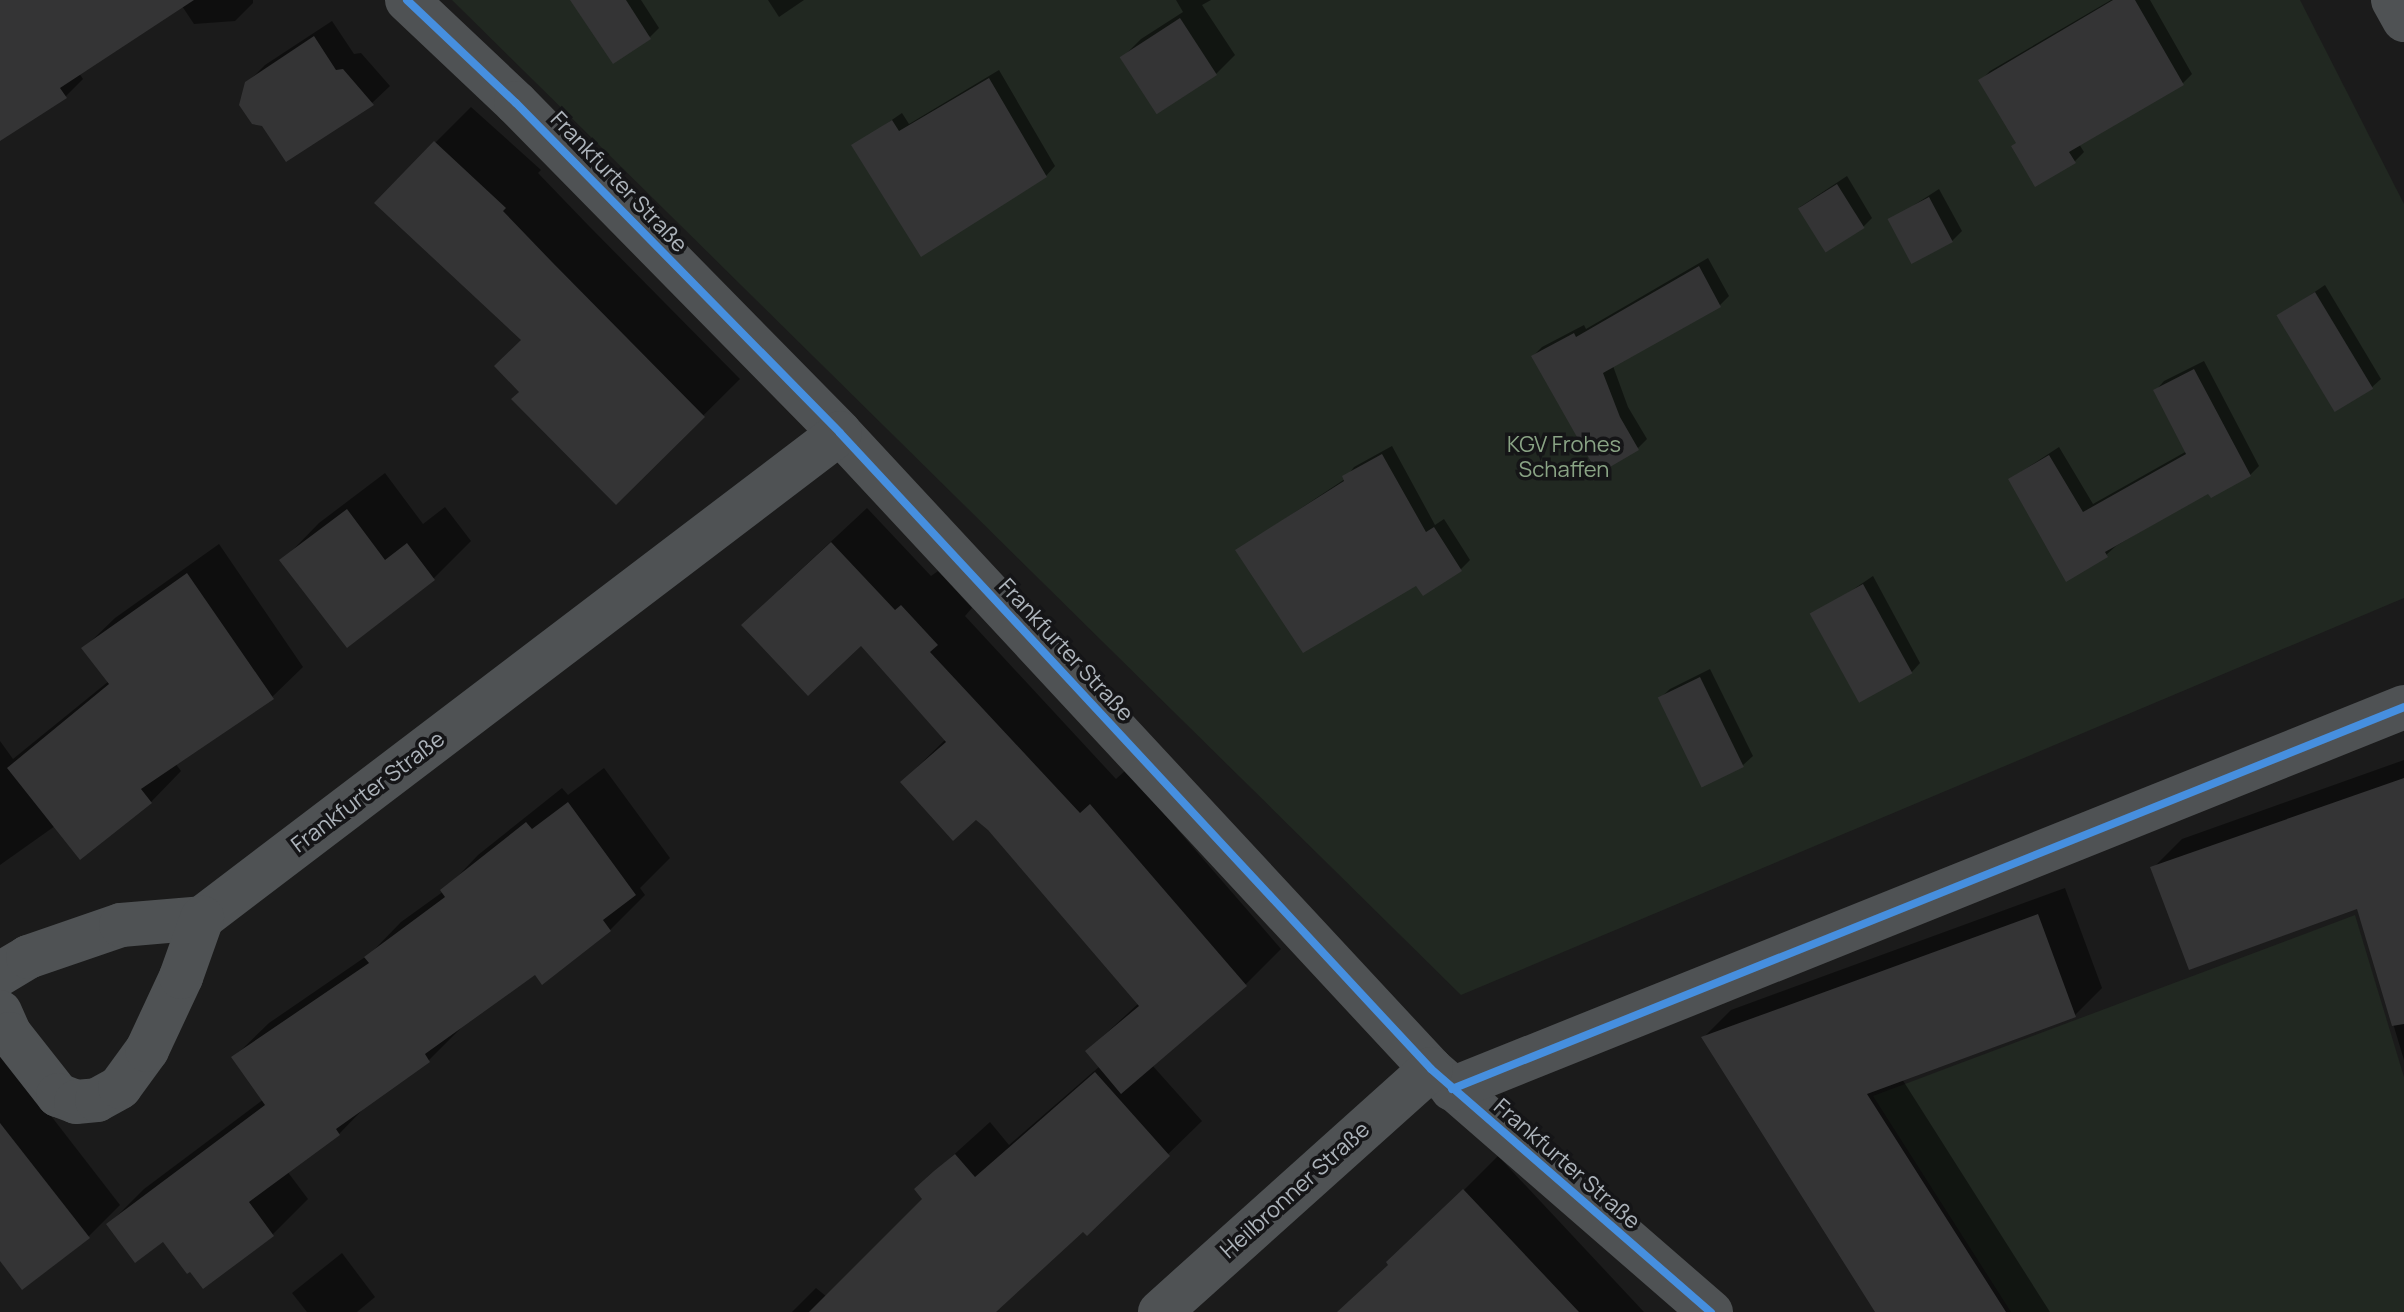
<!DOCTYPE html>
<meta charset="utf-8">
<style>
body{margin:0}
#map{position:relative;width:2404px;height:1312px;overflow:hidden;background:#1b1b1b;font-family:Manrope,sans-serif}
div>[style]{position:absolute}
.green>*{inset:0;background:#212821}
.shadow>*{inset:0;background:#0007}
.building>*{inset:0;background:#343435;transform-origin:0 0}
.minor>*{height:44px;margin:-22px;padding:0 22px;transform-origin:22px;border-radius:22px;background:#4f5254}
.cycleway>*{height:8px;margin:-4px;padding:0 4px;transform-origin:4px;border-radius:4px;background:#468fdf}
span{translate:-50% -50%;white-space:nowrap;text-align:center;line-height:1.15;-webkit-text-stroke:7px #151517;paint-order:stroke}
.street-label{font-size:22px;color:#adb4bb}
.park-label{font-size:22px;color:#8aa485}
</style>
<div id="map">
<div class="green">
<i style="clip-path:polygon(452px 0,2300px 0,2404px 204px,2404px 598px,1461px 995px)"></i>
<i style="clip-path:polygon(2355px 915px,2404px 1077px,2404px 1312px,2011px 1312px,1873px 1096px)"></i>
</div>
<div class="shadow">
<i style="clip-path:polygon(0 0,253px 0,253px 3px,235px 21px,194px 24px,182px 6px,79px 73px,83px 79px,65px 97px,0 139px)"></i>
<i style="clip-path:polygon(600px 0,641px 0,659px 28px,650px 37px)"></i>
<i style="clip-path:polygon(768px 0,804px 0,779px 17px)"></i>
<i style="clip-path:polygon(1176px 0,1211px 0,1202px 5px,1235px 55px,1216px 74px,1122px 58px,1141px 39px,1183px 12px)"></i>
<i style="clip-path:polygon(2111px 0,2150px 0,2192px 74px,2183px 83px,2079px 144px,2084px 152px,2074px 162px,2018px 142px,1981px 80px,1990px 71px)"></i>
<i style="clip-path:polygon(332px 21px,354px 54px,361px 53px,390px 86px,372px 103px,247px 83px,265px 65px)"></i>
<i style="clip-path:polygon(999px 70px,1055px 166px,1046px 176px,854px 146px,902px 113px,909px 124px)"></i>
<i style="clip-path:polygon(471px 107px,541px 170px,538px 173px,588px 225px,740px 379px,616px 502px,521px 391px,524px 339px,435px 143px)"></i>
<i style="clip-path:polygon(1847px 176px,1872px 218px,1863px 227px,1800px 207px)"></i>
<i style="clip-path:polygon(1939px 189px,1962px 231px,1952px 241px,1891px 220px)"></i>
<i style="clip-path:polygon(1708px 258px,1729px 296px,1720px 305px,1613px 366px,1628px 407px,1647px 439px,1638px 448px,1533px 356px,1542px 347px,1584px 325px,1586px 329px)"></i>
<i style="clip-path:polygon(2325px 285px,2381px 379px,2371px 388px,2279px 316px)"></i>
<i style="clip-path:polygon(2204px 361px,2259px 466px,2250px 475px,2209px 491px,2116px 546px,2106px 555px,2010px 479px,2059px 447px,2093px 504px,2187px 451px,2155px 391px,2164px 381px)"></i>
<i style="clip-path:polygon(1392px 446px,1435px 525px,1444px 519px,1470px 560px,1461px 569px,1417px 583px,1238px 550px,1345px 479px,1354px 467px)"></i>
<i style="clip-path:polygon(385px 473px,423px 524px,445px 507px,471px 541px,434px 578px,282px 561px,319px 523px)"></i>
<i style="clip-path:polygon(867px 508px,931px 576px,938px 571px,972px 608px,965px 616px,1116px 779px,1126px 770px,1281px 949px,1246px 984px,1152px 1065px,1202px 1121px,1087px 1233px,1084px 1229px,993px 1312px,792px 1312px,816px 1288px,827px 1297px,925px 1199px,916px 1189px,990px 1122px,1009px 1145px,1100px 1066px,1087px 1051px,1139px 1003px,989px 829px,976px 817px,902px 782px,946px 739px,861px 643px,779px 590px)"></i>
<i style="clip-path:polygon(219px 544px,303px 667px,272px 697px,175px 763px,181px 771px,151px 802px,55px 826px,0 865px,0 741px,13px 759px,109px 681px,84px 648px,115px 618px)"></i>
<i style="clip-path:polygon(1873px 576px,1920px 663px,1911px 673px,1814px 616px)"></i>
<i style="clip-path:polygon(1710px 669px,1753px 756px,1743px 765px,1702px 785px,1660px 698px,1670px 689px)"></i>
<i style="clip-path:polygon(2404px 760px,2404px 1060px,2358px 907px,2153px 868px,2182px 839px)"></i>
<i style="clip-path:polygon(604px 768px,670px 858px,640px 888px,645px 895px,610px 930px,535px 972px,464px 1025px,429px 1060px,370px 1102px,339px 1134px,287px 1171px,308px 1199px,273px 1234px,204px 1286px,163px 1239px,109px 1224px,144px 1189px,264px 1099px,234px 1057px,269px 1023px,371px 953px,401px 922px,444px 891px,478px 855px,562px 788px,568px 795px)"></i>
<i style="clip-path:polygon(2065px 888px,2102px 988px,2075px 1015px,1902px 1079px,2050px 1312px,1878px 1312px,1704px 1037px,1731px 1010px)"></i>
<i style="clip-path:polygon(0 1050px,120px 1205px,88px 1237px,0 1258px)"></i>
<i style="clip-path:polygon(1498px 1156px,1644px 1312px,1338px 1312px,1390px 1264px)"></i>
<i style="clip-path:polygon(342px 1253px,375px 1297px,357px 1312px,307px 1312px,292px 1293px)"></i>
</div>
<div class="building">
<i style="clip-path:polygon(0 0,194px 0,60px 88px,67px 98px,0 141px)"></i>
<i style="clip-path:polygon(570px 0,626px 0,651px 39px,613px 64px)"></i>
<i style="clip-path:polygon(2113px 0,2135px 0,2184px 85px,2069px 152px,2076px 163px,2035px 187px,2011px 146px,2016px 143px,1978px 80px)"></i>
<i style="left:1180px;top:18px;width:68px;height:72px;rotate:57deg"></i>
<i style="clip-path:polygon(314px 36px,336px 70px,343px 69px,374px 105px,286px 162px,262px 126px,252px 124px,239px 105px,245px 82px)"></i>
<i style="clip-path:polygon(989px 78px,1047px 177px,921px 257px,851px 145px,892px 120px,899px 131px)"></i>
<i style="clip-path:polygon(434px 141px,506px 208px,503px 211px,552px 262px,705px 417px,616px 505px,511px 399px,519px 392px,494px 366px,521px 340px,374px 203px)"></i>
<i style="left:1837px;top:184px;width:52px;height:46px;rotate:58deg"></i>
<i style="left:1929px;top:197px;width:51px;height:47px;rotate:62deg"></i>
<i style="clip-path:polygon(1699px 266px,1721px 307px,1603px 373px,1620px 417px,1639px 450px,1598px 474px,1531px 356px,1574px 333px,1576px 337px)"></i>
<i style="left:2315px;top:292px;width:113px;height:45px;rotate:59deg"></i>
<i style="clip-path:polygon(2194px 369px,2251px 476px,2211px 498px,2208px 494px,2105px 552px,2108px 557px,2066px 582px,2008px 479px,2049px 455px,2083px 512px,2186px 454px,2153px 390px)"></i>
<i style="clip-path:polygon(1382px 454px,1426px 532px,1434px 527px,1462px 571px,1423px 596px,1416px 586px,1303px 653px,1235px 550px,1344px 481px,1342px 476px)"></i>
<i style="clip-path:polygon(347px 509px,385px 560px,407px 543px,435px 580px,347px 648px,279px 560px)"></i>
<i style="clip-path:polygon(831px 542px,895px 610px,901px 605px,938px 645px,930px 652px,1080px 813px,1090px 804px,1247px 986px,1121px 1094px,1085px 1051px,1139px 1006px,988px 830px,976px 820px,953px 841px,900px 782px,946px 742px,861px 646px,808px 696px,741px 625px)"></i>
<i style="clip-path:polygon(187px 573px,274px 699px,141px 789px,152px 803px,80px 860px,7px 768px,109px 684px,81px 648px)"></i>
<i style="left:1863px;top:584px;width:102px;height:61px;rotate:61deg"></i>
<i style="left:1700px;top:677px;width:100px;height:47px;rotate:64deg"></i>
<i style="clip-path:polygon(2404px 778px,2404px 1024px,2392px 1026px,2357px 909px,2189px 970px,2150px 867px)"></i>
<i style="clip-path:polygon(568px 802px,636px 895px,603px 920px,611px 931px,542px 985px,535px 975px,425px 1054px,430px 1062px,336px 1129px,340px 1135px,249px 1202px,274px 1236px,203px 1289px,190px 1272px,187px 1274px,163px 1242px,135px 1263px,106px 1224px,265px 1105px,231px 1057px,369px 963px,364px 957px,445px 897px,440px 890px,526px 822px,532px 829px)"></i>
<i style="clip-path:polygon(2038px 914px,2076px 1017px,1867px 1094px,2006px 1312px,1875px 1312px,1701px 1037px)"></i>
<i style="clip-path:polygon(1095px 1072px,1170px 1156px,1087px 1236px,1083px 1232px,996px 1312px,809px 1312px,922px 1199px,914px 1189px,934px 1171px,955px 1154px,975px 1177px)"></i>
<i style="clip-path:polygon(0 1123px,90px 1238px,22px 1290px,0 1261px)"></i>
<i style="clip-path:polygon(1463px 1189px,1579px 1312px,1337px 1312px,1388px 1265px,1386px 1262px)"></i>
</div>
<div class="minor">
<i style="left:407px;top:0;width:150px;rotate:43.4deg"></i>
<i style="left:516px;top:103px;width:462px;rotate:45.5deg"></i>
<i style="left:840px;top:433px;width:868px;rotate:47.1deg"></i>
<i style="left:1431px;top:1069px;width:371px;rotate:41deg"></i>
<i style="left:2393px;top:0;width:23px;rotate:61deg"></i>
<i style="left:0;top:974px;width:33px;rotate:-31deg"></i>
<i style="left:28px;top:957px;width:98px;rotate:-19deg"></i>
<i style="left:121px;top:925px;width:81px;rotate:-4.9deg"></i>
<i style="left:202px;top:918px;width:801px;rotate:-37.24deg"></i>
<i style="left:0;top:1012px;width:24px;rotate:66deg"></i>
<i style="left:10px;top:1034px;width:78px;rotate:51.8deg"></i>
<i style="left:58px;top:1095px;width:19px;rotate:21deg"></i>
<i style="left:76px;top:1102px;width:21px;rotate:-5deg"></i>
<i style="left:97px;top:1100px;width:26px;rotate:-29deg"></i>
<i style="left:120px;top:1087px;width:46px;rotate:-53.9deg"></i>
<i style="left:147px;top:1050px;width:81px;rotate:-65deg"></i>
<i style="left:181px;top:977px;width:63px;rotate:-70.4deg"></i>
<i style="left:1452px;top:1089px;width:1026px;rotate:-21.86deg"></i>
<i style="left:1160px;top:1312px;width:364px;rotate:-41.9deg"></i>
</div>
<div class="cycleway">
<i style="left:407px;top:0;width:150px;rotate:43.4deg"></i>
<i style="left:516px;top:103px;width:462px;rotate:45.5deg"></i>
<i style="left:840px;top:433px;width:868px;rotate:47.1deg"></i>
<i style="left:1431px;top:1069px;width:371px;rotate:41deg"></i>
<i style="left:1452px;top:1089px;width:1026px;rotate:-21.86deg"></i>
</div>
<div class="street-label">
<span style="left:619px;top:182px;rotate:46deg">Frankfurter Straße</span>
<span style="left:1066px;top:650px;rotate:47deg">Frankfurter Straße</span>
<span style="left:368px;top:792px;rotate:-37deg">Frankfurter Straße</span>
<span style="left:1567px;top:1164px;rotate:41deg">Frankfurter Straße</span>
<span style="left:1295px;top:1190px;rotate:-42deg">Heilbronner Straße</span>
</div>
<div class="park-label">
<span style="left:1564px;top:457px">KGV Frohes<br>Schaffen</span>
</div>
</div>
